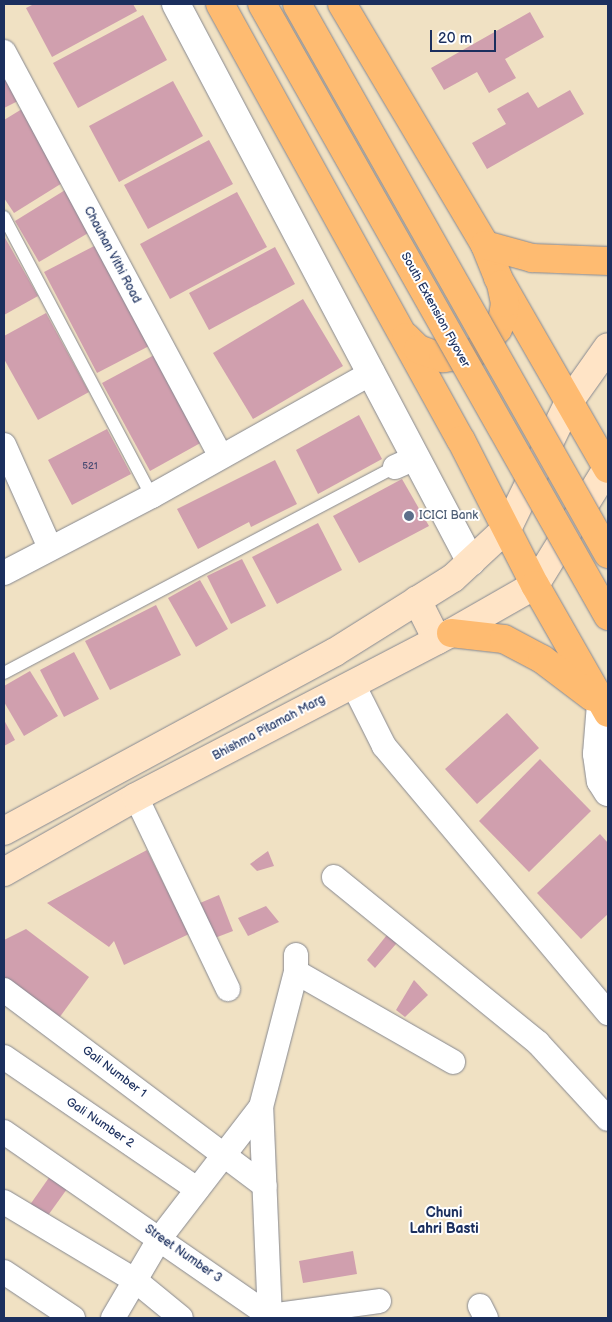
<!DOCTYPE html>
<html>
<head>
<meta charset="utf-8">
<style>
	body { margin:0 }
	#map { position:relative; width:612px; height:1322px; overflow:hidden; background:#f0e1c3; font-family:"Balsamiq Sans",sans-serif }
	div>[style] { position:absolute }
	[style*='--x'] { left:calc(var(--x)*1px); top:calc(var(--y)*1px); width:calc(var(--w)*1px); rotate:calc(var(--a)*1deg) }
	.building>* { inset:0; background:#d09fae }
	.roads { filter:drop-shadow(0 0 1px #868890) drop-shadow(0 0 1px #868890) }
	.service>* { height:12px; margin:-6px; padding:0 6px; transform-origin:6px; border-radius:6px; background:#fff }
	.minor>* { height:24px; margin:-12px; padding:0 12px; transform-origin:12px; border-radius:12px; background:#fff }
	.tertiary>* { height:28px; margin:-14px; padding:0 14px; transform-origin:14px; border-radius:14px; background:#fff }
	.secondary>* { height:28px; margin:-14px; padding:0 14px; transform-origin:14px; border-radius:14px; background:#ffe4c6 }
	.primary>* { height:28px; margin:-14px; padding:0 14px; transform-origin:14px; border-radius:14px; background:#febb71 }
	.bridges { filter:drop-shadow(0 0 1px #868890) drop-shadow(0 0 1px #868890) }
	.primary-bridge>* { height:28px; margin:-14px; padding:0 14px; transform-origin:14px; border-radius:14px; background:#febb71 }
	.dots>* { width:14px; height:14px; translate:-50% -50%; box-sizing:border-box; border:2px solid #fff; border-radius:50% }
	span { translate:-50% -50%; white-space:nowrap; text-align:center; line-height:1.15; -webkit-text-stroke:4px #fff; paint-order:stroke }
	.number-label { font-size:10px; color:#484b72 }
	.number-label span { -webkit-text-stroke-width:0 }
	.street-label { font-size:12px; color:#1b2f5e }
	.service-label { font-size:12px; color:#4e5e75 }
	.left { translate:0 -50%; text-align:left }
	.neighbourhood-label { font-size:14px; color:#1b2f5e; font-weight:700 }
	.frame { position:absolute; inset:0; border:5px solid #1b2f5e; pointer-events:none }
	.scale { position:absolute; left:430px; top:30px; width:66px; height:22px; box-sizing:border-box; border:2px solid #1b2f5e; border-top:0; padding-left:6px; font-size:15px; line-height:18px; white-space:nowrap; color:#1b2f5e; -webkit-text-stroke:4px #fff; paint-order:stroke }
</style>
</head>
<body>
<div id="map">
	<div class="building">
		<div style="clip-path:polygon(34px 4px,133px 4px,137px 11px,52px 57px,26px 8px)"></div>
		<div style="clip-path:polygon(530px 12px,544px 37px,505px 59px,516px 78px,489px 93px,477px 72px,444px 90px,431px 68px)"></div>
		<div style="clip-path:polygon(143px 15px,167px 60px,78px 108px,53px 63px)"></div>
		<div style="clip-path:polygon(4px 69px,20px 100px,4px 108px)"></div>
		<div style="clip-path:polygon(173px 81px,203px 136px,119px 182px,89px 126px)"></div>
		<div style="clip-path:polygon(570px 90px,584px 114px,487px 169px,472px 143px,506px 124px,497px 109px,528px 92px,538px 108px)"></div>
		<div style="clip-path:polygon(22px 109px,67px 180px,14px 213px,4px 198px,4px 120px)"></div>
		<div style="clip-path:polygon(209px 140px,233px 184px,148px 229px,124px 185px)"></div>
		<div style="clip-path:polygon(70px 187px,95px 229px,39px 262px,15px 221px)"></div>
		<div style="clip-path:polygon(237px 192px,267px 247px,170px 299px,140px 244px)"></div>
		<div style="clip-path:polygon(4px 236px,38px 296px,4px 315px)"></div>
		<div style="clip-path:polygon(98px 244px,151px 345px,97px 373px,44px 272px)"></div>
		<div style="clip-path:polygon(275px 247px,295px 284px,209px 330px,189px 293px)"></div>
		<div style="clip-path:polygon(303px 299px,343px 366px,253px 419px,213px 353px)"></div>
		<div style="clip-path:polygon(46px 313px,89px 392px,38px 420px,4px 359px,4px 336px)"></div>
		<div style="clip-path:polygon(156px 354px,204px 441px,150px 471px,102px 383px)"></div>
		<div style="clip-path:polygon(359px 415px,382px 459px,318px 494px,296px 450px)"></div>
		<div style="clip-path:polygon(107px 429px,131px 474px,72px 505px,48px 460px)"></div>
		<div style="clip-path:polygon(275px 460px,297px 504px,251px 527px,249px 522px,198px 549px,177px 509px)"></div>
		<div style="clip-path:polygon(402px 479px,429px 526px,359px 563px,333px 516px)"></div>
		<div style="clip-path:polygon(318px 523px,342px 570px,277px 604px,252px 557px)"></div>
		<div style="clip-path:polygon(242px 559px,266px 606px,231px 624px,207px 576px)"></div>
		<div style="clip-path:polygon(200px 580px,228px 629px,196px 647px,168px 598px)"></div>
		<div style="clip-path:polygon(156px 605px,181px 655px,110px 690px,85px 641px)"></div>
		<div style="clip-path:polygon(74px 652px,99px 699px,64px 717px,40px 670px)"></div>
		<div style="clip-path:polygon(30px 671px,58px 716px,24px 736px,4px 702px,4px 686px)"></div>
		<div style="clip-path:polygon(507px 713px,539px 748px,477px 804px,445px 769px)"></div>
		<div style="clip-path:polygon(4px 720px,15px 740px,4px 746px)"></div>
		<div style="clip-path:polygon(540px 759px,591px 811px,529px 872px,479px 821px)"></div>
		<div style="clip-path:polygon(600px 834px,608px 843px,608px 914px,581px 939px,537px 893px)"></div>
		<div style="clip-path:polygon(147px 850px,189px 934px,124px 965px,114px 941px,109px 947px,47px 903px)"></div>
		<div style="clip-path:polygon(268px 851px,274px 866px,257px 871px,250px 864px)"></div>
		<div style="clip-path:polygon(219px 895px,233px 931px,207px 941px,193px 906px)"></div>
		<div style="clip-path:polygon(266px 906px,279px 922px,248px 936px,238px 918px)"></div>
		<div style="clip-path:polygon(394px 926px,403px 936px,375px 968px,367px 960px)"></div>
		<div style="clip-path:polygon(26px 929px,89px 977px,59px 1018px,4px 977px,4px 940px)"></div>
		<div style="clip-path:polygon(414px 980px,428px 995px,405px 1017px,396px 1010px)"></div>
		<div style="clip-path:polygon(55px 1169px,72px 1182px,44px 1221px,27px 1209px)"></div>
		<div style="clip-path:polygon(353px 1251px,357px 1274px,303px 1283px,299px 1261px)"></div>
	</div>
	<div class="roads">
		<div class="service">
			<div style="--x:4;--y:217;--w:316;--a:62.1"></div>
			<div style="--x:4;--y:673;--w:442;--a:-27.8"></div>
		</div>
		<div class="minor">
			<div style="--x:4;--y:52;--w:459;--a:61.8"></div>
			<div style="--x:4;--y:445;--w:113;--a:65.9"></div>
			<div style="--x:395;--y:467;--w:24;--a:-24"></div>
			<div style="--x:4;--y:573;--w:167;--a:-27.5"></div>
			<div style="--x:152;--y:496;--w:253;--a:-29.3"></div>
			<div style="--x:353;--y:684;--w:69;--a:63.4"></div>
			<div style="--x:384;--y:746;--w:349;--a:50"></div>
			<div style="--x:136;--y:797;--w:213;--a:64.4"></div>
			<div style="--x:334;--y:877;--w:263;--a:39.1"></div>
			<div style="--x:538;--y:1043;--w:103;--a:47.4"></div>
			<div style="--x:296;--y:972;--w:181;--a:29.8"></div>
			<div style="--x:4;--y:990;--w:326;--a:36.9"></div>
			<div style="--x:4;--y:1057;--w:234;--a:34.4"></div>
			<div style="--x:4;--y:1132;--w:323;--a:34.7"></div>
			<div style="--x:270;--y:1316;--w:110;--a:-7.8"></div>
			<div style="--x:4;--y:1202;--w:154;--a:30.9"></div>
			<div style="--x:136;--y:1281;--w:58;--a:39.4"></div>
			<div style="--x:4;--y:1272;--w:83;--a:33.7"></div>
			<div style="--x:480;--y:1306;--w:13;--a:63"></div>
			<div style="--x:113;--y:1318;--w:93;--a:-59.6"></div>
			<div style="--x:160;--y:1238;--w:165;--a:-52.4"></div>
			<div style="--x:270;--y:1318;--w:211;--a:-92.4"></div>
			<div style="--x:261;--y:1107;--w:139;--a:-75.5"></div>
			<div style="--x:296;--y:972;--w:17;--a:-90"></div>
		</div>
		<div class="tertiary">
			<div style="--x:176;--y:4;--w:631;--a:62.14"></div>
			<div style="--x:601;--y:704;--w:50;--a:94.6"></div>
			<div style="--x:597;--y:754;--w:27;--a:82"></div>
			<div style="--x:601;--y:781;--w:13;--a:58"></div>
		</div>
		<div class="secondary">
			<div style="--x:417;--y:600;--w:45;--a:63.4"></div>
			<div style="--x:4;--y:831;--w:376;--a:-28.4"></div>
			<div style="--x:335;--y:652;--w:139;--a:-32.1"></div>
			<div style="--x:453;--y:578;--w:75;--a:-42.8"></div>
			<div style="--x:508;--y:527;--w:139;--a:-64"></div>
			<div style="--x:569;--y:402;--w:67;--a:-54.7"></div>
			<div style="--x:4;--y:872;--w:152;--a:-29.6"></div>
			<div style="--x:136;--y:797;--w:355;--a:-27.5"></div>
			<div style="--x:451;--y:633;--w:97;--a:-29.7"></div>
			<div style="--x:535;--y:585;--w:139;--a:-58.3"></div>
		</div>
		<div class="primary">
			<div style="--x:220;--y:4;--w:498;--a:61.1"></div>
			<div style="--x:461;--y:440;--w:163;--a:63"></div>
			<div style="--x:535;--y:585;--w:147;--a:60.3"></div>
			<div style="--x:342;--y:4;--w:280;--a:59.3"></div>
			<div style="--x:485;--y:245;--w:35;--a:68"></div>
			<div style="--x:498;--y:278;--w:220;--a:60.1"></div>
			<div style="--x:485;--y:245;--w:49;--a:15.5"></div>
			<div style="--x:532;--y:258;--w:76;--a:2.3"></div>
			<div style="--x:406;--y:337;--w:17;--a:45"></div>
			<div style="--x:418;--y:349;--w:27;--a:20"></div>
			<div style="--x:443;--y:358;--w:26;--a:-7"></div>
			<div style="--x:469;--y:355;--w:13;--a:-27"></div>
			<div style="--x:481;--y:349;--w:26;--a:-50"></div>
			<div style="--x:498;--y:329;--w:14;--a:-69"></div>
			<div style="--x:503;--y:316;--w:13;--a:-81"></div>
			<div style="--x:505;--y:303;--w:19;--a:-102"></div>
			<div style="--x:451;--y:633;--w:53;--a:6.5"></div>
			<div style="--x:504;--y:639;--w:43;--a:27.8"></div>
			<div style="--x:542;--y:659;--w:63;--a:37.2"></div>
		</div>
	</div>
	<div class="bridges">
		<div class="primary-bridge">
			<div style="--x:262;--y:4;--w:703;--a:60.52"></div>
			<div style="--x:297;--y:4;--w:632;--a:60.51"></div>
		</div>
	</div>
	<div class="dots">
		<div style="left:409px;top:516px;background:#5c6f8a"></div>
	</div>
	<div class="number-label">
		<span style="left:90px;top:467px">521</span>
	</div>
	<div class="street-label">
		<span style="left:112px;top:255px;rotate:62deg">Chauhan Vithi Road</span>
		<span style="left:435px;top:310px;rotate:61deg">South Extension Flyover</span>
		<span style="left:269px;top:728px;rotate:-28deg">Bhishma Pitamah Marg</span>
		<span style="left:114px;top:1072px;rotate:37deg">Gali Number 1</span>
		<span style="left:100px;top:1123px;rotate:34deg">Gali Number 2</span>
		<span style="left:183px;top:1254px;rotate:35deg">Street Number 3</span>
	</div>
	<div class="service-label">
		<span class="left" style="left:419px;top:516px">ICICI Bank</span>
	</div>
	<div class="neighbourhood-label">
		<span style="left:444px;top:1221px">Chuni<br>Lahri Basti</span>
	</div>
	<div class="frame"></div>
	<div class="scale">20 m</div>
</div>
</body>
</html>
